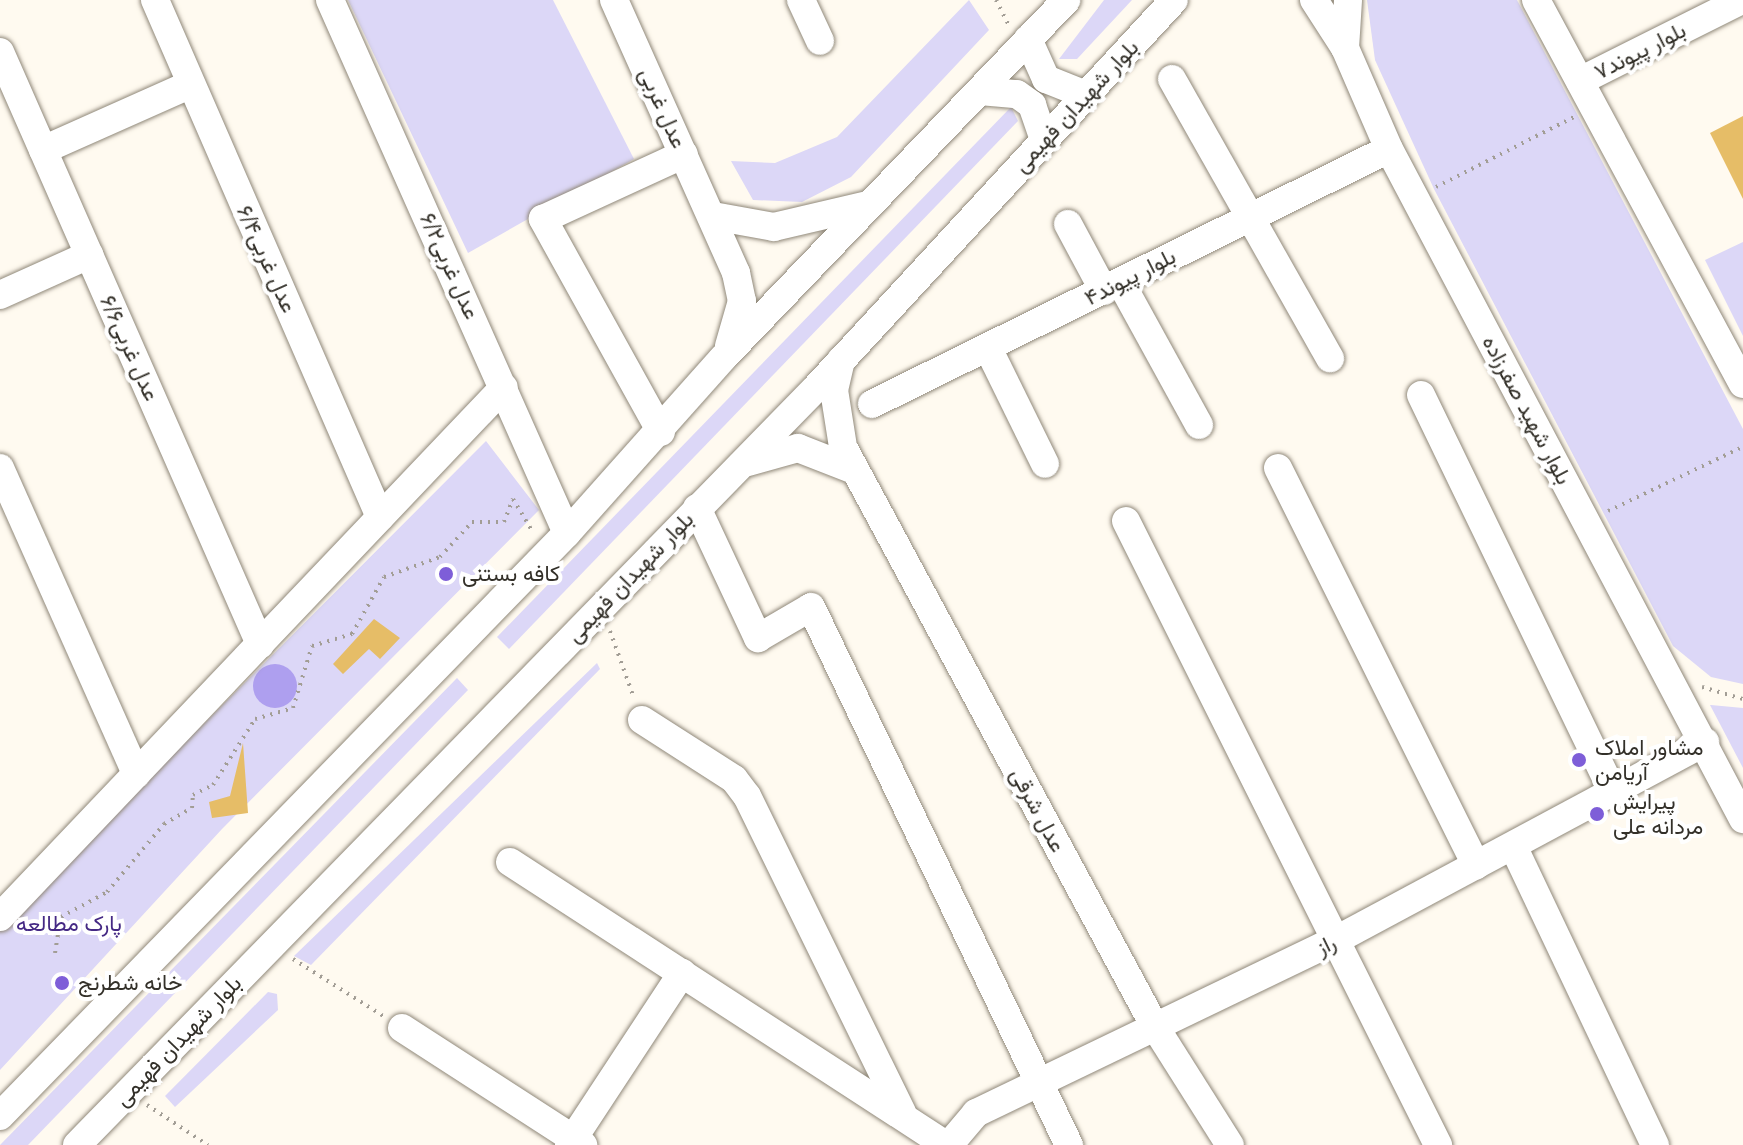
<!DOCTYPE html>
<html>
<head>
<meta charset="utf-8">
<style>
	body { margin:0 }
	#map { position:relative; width:1743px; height:1145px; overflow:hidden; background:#fffaf0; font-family:Mulish,Vazirmatn,sans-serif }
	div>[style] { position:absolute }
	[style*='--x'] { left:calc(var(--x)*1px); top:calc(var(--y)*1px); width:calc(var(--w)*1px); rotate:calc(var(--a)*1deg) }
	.green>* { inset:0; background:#dcd7f7 }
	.water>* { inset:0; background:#ae9fef }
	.round { border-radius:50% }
	.building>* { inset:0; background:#e6bd67 }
	.path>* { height:4px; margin-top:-2px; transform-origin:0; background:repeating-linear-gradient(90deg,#a29d95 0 2px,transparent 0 8px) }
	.roads { filter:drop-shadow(0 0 2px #908879) drop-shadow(0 0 2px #908879) }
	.minor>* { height:28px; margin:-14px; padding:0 14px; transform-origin:14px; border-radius:14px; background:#fff }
	.dots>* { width:22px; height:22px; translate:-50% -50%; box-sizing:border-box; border:4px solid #fff; border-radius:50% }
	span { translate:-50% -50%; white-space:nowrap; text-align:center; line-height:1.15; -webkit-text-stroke:8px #fff; paint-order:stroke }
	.street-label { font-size:22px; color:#333029 }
	.poi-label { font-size:22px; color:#333029 }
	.left { translate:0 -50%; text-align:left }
	.park-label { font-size:22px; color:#452984 }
</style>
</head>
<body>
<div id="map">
	<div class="green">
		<div style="clip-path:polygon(348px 0,553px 0,634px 159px,468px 253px)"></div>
		<div style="clip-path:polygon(969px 0,989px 30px,851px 177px,802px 202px,753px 200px,731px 161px,775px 163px,837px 137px)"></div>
		<div style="clip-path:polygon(1104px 0,1132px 0,1077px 59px,1059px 59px)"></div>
		<div style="clip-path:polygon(1367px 0,1517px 0,1743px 429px,1743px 684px,1711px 677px,1673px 646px,1434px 189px,1375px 60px)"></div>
		<div style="clip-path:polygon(1011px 107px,1018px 121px,509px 649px,497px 637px)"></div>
		<div style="clip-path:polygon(1743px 242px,1743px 336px,1705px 260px)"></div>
		<div style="clip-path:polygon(486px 441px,539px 510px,222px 829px,0 1070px,0 928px)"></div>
		<div style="clip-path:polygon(597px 663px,600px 669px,311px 965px,294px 956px)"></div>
		<div style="clip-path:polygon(457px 678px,468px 690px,28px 1145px,0 1145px)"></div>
		<div style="clip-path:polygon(1711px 705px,1743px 708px,1743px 768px,1710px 705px)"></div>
		<div style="clip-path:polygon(268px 992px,277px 994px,278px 1010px,175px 1107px,165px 1096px)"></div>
	</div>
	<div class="water">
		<div class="round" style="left:253px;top:664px;width:44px;height:44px"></div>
	</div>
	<div class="building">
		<div style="clip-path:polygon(1743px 116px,1743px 199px,1710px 133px)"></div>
		<div style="clip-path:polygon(374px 619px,400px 638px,380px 659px,369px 649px,343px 674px,333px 664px)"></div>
		<div style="clip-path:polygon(243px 743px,248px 813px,212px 818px,209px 802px,230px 796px)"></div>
	</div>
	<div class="path">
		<div style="--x:996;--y:0;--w:27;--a:63"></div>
		<div style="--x:1436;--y:187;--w:155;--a:-26.9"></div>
		<div style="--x:1608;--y:511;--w:149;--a:-25.4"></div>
		<div style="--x:610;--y:631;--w:71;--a:70.3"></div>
		<div style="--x:1702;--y:687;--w:43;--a:16.3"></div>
		<div style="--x:55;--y:953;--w:36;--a:-81"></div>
		<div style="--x:61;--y:917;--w:52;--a:-28.5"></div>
		<div style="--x:107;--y:892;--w:89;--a:-50"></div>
		<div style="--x:164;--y:824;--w:32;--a:-30"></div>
		<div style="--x:192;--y:808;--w:13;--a:-86"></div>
		<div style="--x:193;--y:795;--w:22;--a:-27"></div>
		<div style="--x:213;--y:785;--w:78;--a:-57.5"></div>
		<div style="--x:255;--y:719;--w:40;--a:-16"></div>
		<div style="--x:293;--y:708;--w:65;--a:-73"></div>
		<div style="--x:312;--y:646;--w:42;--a:-16.7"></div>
		<div style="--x:352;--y:634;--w:65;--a:-60.7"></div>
		<div style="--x:384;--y:577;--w:59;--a:-19.7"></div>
		<div style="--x:440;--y:557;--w:47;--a:-47.6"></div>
		<div style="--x:472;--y:522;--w:32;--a:0"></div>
		<div style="--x:504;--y:522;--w:25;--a:-69"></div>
		<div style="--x:513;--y:499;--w:39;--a:59"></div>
		<div style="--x:293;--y:959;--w:107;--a:32.3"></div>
		<div style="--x:147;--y:1105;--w:73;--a:33.3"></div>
	</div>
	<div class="roads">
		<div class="minor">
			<div style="--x:155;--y:0;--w:564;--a:66.48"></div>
			<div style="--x:330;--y:0;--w:583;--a:66.03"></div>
			<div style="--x:614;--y:0;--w:299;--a:65.9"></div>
			<div style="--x:736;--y:273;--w:29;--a:78"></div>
			<div style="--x:742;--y:301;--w:47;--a:106.1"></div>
			<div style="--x:801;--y:0;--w:45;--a:65.1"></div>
			<div style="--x:1314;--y:0;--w:57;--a:57.1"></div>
			<div style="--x:1345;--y:48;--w:110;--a:66.5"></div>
			<div style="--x:1389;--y:149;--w:758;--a:62.15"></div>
			<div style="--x:1536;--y:0;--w:436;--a:61.7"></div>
			<div style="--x:1028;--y:39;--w:44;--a:65.8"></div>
			<div style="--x:1046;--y:79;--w:43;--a:21.8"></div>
			<div style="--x:1345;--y:48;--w:48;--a:-86.4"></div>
			<div style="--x:0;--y:52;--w:647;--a:66.29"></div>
			<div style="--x:1172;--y:79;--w:321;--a:60.5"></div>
			<div style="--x:1580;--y:81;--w:181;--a:-26.6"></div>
			<div style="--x:980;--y:91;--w:37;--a:5"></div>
			<div style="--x:1017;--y:94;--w:19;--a:36"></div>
			<div style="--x:1032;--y:105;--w:37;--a:71"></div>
			<div style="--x:43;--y:150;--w:162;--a:-24"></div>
			<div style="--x:713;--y:216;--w:62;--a:10.2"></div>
			<div style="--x:774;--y:227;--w:97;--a:-13.2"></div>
			<div style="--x:1068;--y:224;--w:76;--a:61.8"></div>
			<div style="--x:1121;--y:283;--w:162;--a:61.2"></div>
			<div style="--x:0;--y:295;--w:98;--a:-24.2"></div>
			<div style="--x:988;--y:348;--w:129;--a:63.8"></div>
			<div style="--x:841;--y:360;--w:31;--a:103"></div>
			<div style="--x:834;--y:390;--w:58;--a:81"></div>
			<div style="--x:843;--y:447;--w:656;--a:61.72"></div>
			<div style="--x:1154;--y:1025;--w:142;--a:57.7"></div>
			<div style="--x:1421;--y:395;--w:441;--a:64.2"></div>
			<div style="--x:872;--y:404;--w:576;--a:-26.25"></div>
			<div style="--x:661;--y:432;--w:244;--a:-119"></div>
			<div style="--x:543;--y:219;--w:155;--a:-24.7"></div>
			<div style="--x:748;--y:462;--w:52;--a:-15.6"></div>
			<div style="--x:798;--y:448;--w:60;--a:21.4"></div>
			<div style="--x:0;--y:468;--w:335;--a:66"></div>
			<div style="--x:1278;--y:468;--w:444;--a:63.5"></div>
			<div style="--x:697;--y:508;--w:144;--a:64.9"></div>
			<div style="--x:758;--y:638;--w:61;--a:-30.3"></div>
			<div style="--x:811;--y:607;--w:597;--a:64.38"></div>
			<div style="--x:1126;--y:521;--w:698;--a:63.43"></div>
			<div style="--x:642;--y:720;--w:109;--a:32.7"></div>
			<div style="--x:734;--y:779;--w:21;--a:53"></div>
			<div style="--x:747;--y:796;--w:353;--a:63.9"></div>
			<div style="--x:1513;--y:846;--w:331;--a:64.6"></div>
			<div style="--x:510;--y:862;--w:520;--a:32.99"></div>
			<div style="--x:0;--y:917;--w:731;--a:-46.44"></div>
			<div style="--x:402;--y:1028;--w:216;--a:32.9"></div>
			<div style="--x:0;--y:1116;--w:813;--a:-45.8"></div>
			<div style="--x:567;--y:533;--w:234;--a:-48.3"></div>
			<div style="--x:723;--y:358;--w:496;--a:-46.2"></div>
			<div style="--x:77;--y:1145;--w:1056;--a:-45.69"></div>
			<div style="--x:815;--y:389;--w:529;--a:-47.3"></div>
			<div style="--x:569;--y:1145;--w:206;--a:-56.7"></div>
			<div style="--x:949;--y:1145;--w:42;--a:-49.8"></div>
			<div style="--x:976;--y:1113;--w:399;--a:-25.7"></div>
			<div style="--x:1336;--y:940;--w:419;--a:-28.2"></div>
		</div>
	</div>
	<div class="dots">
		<div style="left:446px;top:574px;background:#7e5ed8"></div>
		<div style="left:1579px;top:760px;background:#7e5ed8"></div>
		<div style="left:1597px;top:814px;background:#7e5ed8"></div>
		<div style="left:62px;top:983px;background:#7e5ed8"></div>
	</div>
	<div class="street-label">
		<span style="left:1640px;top:51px;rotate:-27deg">بلوار پیوند۷</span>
		<span style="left:1076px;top:106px;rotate:-47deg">بلوار شهیدان فهیمی</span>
		<span style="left:663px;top:108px;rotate:66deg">عدل غربی</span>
		<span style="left:267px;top:259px;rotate:66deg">۶/۴عدل غربی</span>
		<span style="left:450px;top:266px;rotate:66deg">۶/۲عدل غربی</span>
		<span style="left:1130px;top:277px;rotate:-27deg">بلوار پیوند۴</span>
		<span style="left:130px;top:348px;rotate:66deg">۶/۶عدل غربی</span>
		<span style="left:1527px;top:410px;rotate:62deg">بلوار شهید صفرزاده</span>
		<span style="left:630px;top:577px;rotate:-46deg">بلوار شهیدان فهیمی</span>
		<span style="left:1038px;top:810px;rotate:62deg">عدل شرقی</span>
		<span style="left:1326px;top:945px;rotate:-26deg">راز</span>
		<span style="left:178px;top:1041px;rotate:-46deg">بلوار شهیدان فهیمی</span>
	</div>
	<div class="poi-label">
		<span class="left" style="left:462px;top:574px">کافه بستنی</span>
		<span class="left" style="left:1595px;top:760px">مشاور املاک<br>آریامن</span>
		<span class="left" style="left:1613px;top:814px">پیرایش<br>مردانه علی</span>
		<span class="left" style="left:78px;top:983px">خانه شطرنج</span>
	</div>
	<div class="park-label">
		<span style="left:69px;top:924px">پارک مطالعه</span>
	</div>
</div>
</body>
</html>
